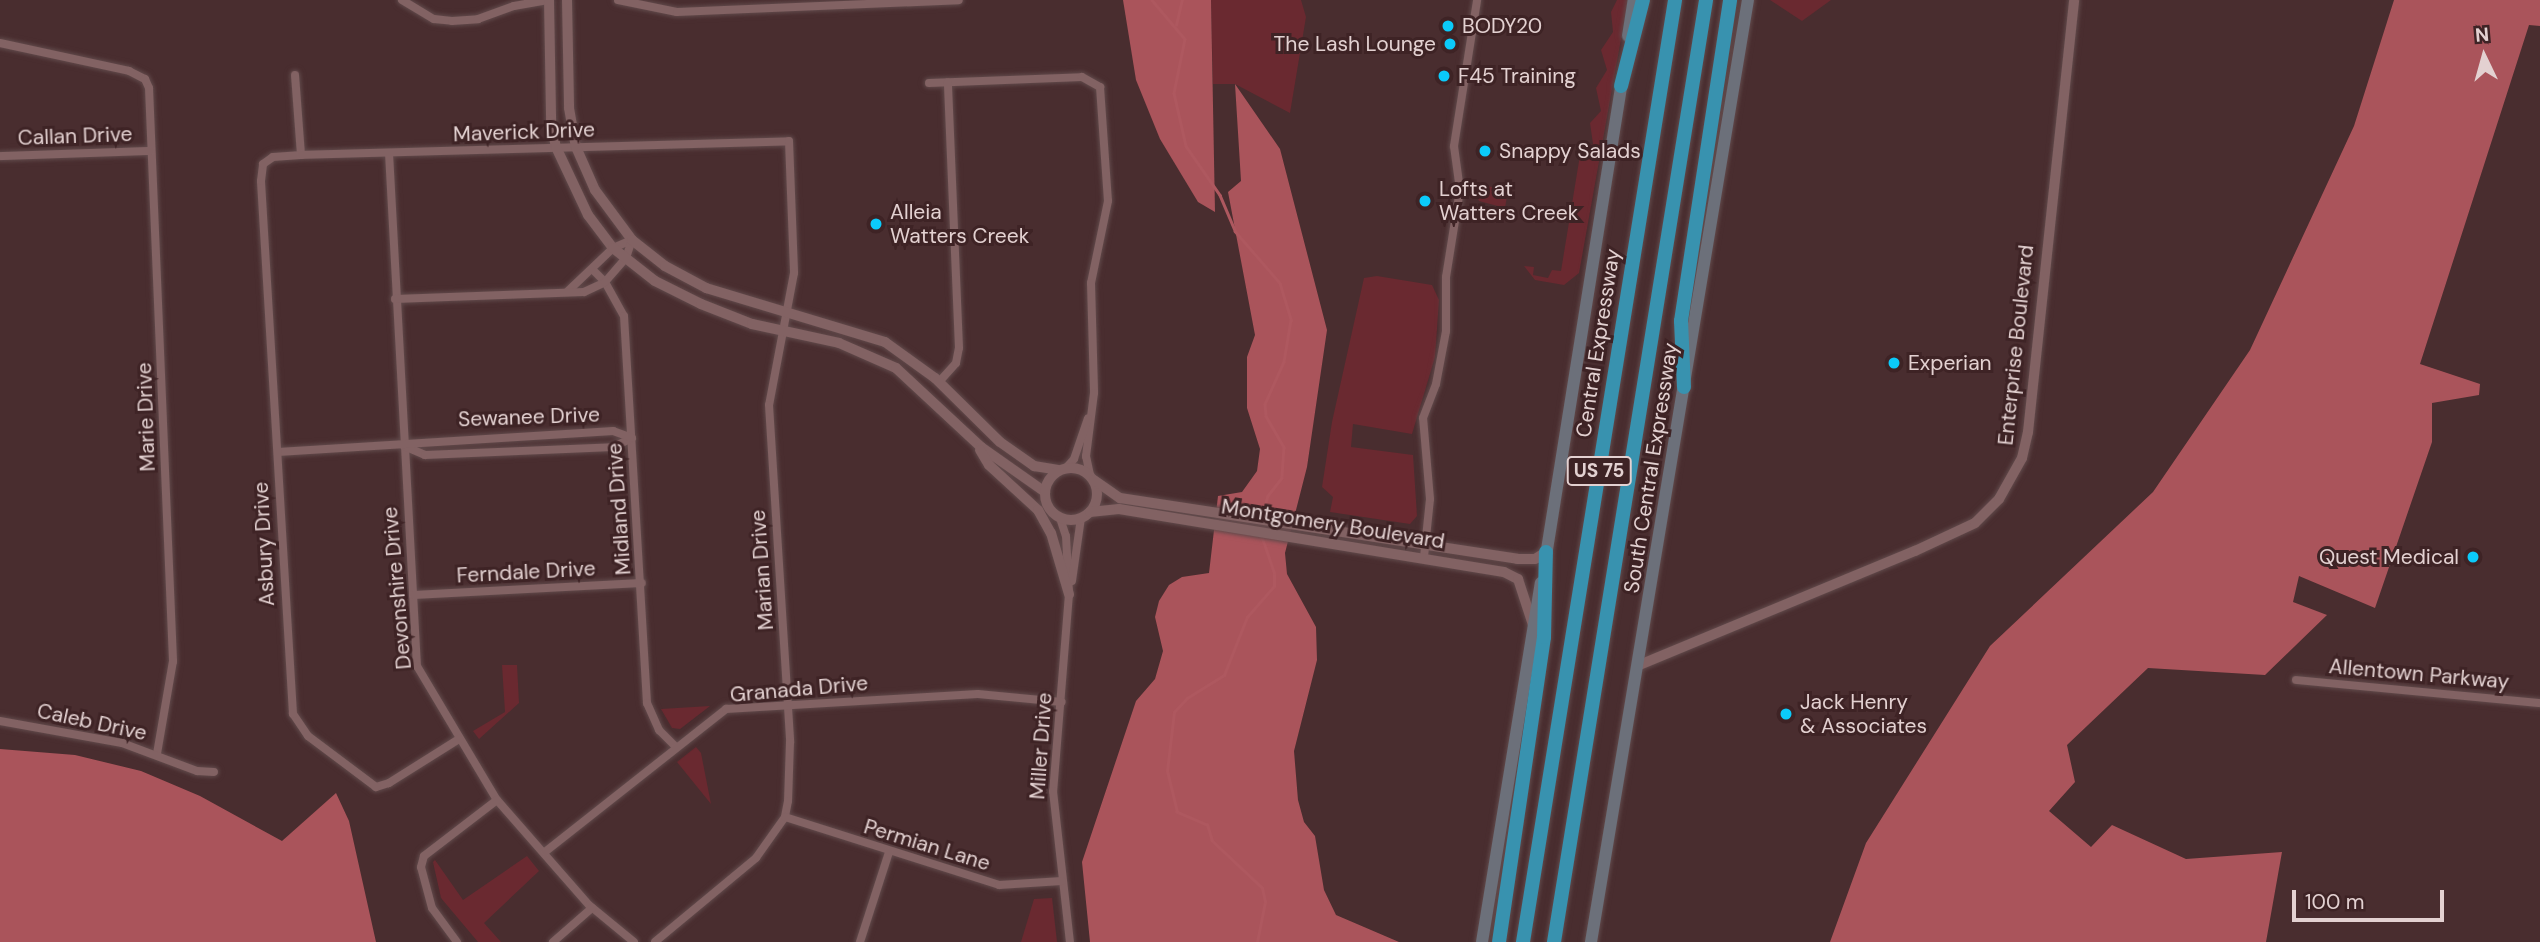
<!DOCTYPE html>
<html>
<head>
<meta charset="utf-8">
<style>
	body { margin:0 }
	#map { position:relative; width:2540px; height:942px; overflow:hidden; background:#492d2f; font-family:"DM Sans",sans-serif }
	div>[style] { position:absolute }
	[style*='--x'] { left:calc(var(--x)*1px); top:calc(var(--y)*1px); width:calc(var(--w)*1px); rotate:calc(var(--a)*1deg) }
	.green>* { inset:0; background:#6a2930 }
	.forest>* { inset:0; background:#aa545b }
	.stream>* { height:2.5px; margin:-1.25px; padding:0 1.25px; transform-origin:1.25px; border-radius:1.25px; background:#ae585f }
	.roads { filter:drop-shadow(0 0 2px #614a4b) drop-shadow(0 0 2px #614a4b) }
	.minor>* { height:8px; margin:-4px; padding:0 4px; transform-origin:4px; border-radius:4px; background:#826263 }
	.tertiary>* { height:10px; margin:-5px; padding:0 5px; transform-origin:5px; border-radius:5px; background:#826263 }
	.tertiary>.ring { margin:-5px; padding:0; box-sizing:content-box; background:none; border:10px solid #826263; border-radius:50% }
	.secondary>* { height:12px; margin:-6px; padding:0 6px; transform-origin:6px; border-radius:6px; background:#6c707a }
	.motorway>* { height:14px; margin:-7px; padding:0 7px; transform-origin:7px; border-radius:7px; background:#3892af }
	.dots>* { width:19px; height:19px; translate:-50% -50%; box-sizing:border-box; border:4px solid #3e2325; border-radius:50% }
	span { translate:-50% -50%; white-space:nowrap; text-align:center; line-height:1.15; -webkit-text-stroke:6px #3e2325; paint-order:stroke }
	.shield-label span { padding:2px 5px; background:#3e2325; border:2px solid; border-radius:5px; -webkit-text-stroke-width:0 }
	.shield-label { font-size:19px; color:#e3d1d1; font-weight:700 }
	.poi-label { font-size:21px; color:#e3d1d1 }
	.left { translate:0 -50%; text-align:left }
	.right { translate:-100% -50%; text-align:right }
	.street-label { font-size:21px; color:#e3d1d1 }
	.north { position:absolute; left:2449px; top:21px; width:70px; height:70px; -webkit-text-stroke:5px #3e2325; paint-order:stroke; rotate:355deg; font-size:19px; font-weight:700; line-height:28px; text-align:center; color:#e3d1d1 }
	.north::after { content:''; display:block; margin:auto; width:24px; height:32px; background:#e3d1d1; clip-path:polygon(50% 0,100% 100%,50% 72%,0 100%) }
	.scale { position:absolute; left:2292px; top:890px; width:152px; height:32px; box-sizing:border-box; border:4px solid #e3d1d1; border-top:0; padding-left:9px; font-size:21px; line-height:24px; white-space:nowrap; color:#e3d1d1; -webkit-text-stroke:5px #3e2325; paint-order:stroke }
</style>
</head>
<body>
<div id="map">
	<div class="green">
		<div style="clip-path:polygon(1211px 0,1301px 0,1306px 17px,1290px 113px,1235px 84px,1213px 84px)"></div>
		<div style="clip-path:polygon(1617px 0,1628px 0,1579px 273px,1564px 285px,1535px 280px,1524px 266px,1534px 267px,1533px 275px,1548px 278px,1552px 270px,1561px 271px,1581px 149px,1593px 144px,1590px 123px,1601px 111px,1596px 88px,1607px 70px,1601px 50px,1613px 32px,1611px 12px)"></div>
		<div style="clip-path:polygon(1770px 0,1831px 0,1802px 21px)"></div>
		<div style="clip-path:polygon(1481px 185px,1508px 190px,1505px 208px,1479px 201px,1475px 191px)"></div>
		<div style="clip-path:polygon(1377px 276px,1432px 285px,1439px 300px,1435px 357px,1412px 434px,1353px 424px,1351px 447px,1413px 455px,1417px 516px,1410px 524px,1330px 512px,1333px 497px,1322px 487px,1332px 422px,1364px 278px)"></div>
		<div style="clip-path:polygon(502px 665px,517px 665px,519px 703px,479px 739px,473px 731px,505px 712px)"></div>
		<div style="clip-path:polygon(710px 706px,680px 729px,672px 728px,661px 709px)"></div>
		<div style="clip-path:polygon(696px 747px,701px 753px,711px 804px,677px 762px)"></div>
		<div style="clip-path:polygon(527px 856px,539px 871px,484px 923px,501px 942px,478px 942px,441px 898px,433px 862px,435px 860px,463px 900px)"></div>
		<div style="clip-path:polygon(1052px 898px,1057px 942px,1021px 942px,1034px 899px)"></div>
	</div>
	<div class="forest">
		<div style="clip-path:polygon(1123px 0,1211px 0,1215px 212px,1198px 202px,1160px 139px,1136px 80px)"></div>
		<div style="clip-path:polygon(2394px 0,2540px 0,2540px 26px,2529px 25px,2420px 364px,2480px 384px,2479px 395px,2432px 403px,2432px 442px,2375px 608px,2299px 576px,2293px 602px,2327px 615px,2265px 675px,2148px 668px,2067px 745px,2075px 782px,2049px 811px,2091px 847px,2112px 825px,2186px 859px,2282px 852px,2266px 942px,1830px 942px,1866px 843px,1990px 646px,2153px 492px,2250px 350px,2354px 126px)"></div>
		<div style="clip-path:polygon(1235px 84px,1280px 149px,1327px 330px,1307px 467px,1285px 553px,1287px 574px,1316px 627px,1317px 660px,1294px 751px,1298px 800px,1304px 822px,1315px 836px,1324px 890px,1336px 915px,1399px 942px,1090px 942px,1082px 862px,1136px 701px,1155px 679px,1163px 651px,1155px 617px,1159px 601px,1169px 585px,1182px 577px,1209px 573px,1218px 496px,1242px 492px,1257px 471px,1260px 449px,1247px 408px,1247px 357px,1255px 335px,1228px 192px,1241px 181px)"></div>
		<div style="clip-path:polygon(0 749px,75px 755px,141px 771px,200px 796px,282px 841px,336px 793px,349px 821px,376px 942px,0 942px)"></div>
	</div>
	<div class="stream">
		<div style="--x:1152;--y:0;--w:51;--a:49.8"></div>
		<div style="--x:1185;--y:39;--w:55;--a:101.5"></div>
		<div style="--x:1174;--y:93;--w:54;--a:77.2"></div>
		<div style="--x:1186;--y:146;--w:60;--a:55.2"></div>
		<div style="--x:1220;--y:195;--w:39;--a:67"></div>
		<div style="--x:1235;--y:231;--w:69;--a:49.1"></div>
		<div style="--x:1280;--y:283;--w:39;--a:73"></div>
		<div style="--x:1291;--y:320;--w:43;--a:99.5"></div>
		<div style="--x:1284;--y:362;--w:46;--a:114.3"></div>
		<div style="--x:1265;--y:404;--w:12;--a:85"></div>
		<div style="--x:1266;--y:416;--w:36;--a:60"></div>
		<div style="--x:1284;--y:447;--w:31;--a:94"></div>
		<div style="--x:1282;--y:478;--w:23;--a:128"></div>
		<div style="--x:1268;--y:496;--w:21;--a:107"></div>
		<div style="--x:1176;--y:25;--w:26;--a:-77"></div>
		<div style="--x:1257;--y:942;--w:41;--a:-78.7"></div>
		<div style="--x:1265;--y:902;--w:14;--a:-102"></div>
		<div style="--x:1262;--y:888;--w:69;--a:-136.8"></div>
		<div style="--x:1212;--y:841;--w:17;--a:-107"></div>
		<div style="--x:1207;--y:825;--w:33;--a:-157"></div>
		<div style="--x:1177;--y:812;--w:42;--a:-103.7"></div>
		<div style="--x:1167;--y:771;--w:59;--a:-83.2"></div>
		<div style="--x:1174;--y:712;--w:19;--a:-47"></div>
		<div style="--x:1187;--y:698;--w:44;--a:-31.9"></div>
		<div style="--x:1224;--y:675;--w:62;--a:-68.4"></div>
		<div style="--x:1247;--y:617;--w:41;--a:-48.9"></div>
		<div style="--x:1274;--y:586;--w:13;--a:-90"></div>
		<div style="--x:1274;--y:573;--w:39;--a:-109"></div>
	</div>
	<div class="roads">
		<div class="minor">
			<div style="--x:402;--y:0;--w:37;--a:31"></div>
			<div style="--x:434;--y:19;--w:18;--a:6"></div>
			<div style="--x:452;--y:21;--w:26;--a:-4"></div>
			<div style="--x:478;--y:19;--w:38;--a:-20"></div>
			<div style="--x:514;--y:6;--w:36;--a:-10"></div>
			<div style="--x:618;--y:0;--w:60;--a:11.5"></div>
			<div style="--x:677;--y:12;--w:282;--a:-2.4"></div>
			<div style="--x:0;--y:43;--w:132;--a:12.2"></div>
			<div style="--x:129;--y:71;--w:18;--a:27"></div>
			<div style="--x:145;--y:79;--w:10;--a:66"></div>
			<div style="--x:149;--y:88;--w:574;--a:87.6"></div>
			<div style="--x:173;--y:661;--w:94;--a:99.8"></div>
			<div style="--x:295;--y:75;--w:80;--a:85.7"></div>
			<div style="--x:929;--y:83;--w:153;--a:-2.2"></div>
			<div style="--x:1082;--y:77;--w:21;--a:29"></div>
			<div style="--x:1100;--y:87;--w:114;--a:86"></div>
			<div style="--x:1108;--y:201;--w:84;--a:101.7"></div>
			<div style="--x:1091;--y:283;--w:110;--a:88.4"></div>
			<div style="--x:1094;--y:393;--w:64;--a:97.2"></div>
			<div style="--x:1086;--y:456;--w:19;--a:78"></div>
			<div style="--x:389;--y:153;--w:514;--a:86.88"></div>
			<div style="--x:417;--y:666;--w:156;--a:59.2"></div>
			<div style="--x:497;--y:800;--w:140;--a:48.8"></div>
			<div style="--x:589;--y:905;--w:58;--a:39.4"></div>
			<div style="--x:0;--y:156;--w:151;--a:-1.9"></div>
			<div style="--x:593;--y:270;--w:17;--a:45"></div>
			<div style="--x:605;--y:282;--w:39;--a:61"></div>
			<div style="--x:624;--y:316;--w:388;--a:86.6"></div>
			<div style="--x:647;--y:703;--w:30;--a:66"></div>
			<div style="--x:659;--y:730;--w:23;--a:45"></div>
			<div style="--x:567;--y:292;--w:64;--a:-43.7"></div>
			<div style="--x:613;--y:248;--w:21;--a:-23"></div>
			<div style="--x:395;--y:299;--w:189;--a:-2.1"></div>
			<div style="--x:584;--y:292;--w:23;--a:-25"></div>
			<div style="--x:605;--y:282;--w:32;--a:-49"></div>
			<div style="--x:626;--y:258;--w:19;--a:-72"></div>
			<div style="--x:939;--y:382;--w:25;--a:-48"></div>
			<div style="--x:956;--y:363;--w:15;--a:-79"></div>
			<div style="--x:959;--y:348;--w:266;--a:-92.4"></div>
			<div style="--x:404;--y:446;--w:23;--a:23"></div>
			<div style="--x:425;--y:455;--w:188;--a:-2.4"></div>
			<div style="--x:613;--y:447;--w:21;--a:-25"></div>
			<div style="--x:278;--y:452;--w:336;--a:-3.6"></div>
			<div style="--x:613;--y:431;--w:20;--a:20"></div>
			<div style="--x:1066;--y:468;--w:12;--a:-48"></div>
			<div style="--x:1074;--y:459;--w:43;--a:-71.1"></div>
			<div style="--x:1060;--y:518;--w:19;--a:72"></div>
			<div style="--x:1066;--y:536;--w:58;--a:87"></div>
			<div style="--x:1069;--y:594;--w:198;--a:94.6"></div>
			<div style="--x:1053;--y:791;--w:152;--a:83.6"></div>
			<div style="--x:1424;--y:557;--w:58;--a:-84.1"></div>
			<div style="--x:1430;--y:499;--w:81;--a:-94.9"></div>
			<div style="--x:1423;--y:418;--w:36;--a:-69"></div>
			<div style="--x:1436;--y:384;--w:54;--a:-79.3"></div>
			<div style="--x:1446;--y:331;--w:54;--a:-90"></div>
			<div style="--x:1446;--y:277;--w:88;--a:-80.9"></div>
			<div style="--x:1460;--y:190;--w:44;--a:-97.8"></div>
			<div style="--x:1454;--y:146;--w:148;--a:-81"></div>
			<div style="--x:1072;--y:581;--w:64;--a:-81.9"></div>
			<div style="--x:413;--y:595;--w:229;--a:-3"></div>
			<div style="--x:2296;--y:680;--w:245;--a:5.4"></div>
			<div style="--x:0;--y:721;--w:124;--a:10.2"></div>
			<div style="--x:122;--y:743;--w:80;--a:20.5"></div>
			<div style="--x:197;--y:771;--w:17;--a:3"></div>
			<div style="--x:459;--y:739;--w:83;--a:147.8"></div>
			<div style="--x:389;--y:783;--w:14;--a:163"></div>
			<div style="--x:376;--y:787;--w:85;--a:-143.1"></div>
			<div style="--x:308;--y:736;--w:27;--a:-124"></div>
			<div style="--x:293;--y:714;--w:534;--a:-93.44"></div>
			<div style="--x:261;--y:181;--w:17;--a:-83"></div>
			<div style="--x:263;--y:164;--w:12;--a:-35"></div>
			<div style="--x:273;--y:157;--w:28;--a:-4"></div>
			<div style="--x:301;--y:155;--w:488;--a:-1.6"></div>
			<div style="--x:789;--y:141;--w:132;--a:87.8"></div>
			<div style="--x:794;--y:273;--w:134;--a:100.7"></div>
			<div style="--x:769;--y:405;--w:338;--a:86.4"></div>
			<div style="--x:790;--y:742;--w:59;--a:91.9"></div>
			<div style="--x:788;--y:801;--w:16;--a:101"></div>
			<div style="--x:785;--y:817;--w:50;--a:125.3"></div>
			<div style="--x:756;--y:858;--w:131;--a:140.3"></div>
			<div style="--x:785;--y:817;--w:225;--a:17.6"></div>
			<div style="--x:999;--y:885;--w:63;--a:-3.6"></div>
			<div style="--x:545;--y:852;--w:231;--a:-38.3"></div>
			<div style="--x:726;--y:709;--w:252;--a:-3.4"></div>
			<div style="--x:978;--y:694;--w:84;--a:5.4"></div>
			<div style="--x:457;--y:942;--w:42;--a:-126.3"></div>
			<div style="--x:432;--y:908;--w:42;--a:-105"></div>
			<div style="--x:421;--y:867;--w:11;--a:-75"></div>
			<div style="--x:424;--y:856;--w:92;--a:-37.5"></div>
			<div style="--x:553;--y:942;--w:52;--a:-41.1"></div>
			<div style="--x:860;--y:942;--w:95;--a:-72.1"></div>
		</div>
		<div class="tertiary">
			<div style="--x:549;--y:0;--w:120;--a:89"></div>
			<div style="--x:551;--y:120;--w:27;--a:80"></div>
			<div style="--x:556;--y:147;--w:75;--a:64.8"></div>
			<div style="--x:588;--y:215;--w:41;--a:52.9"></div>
			<div style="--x:613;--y:248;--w:53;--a:38.2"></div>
			<div style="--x:655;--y:281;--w:51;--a:26.6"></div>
			<div style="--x:701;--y:304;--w:55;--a:21.4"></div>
			<div style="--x:752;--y:324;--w:89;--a:12.3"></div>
			<div style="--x:839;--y:343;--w:62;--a:23.7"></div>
			<div style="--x:896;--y:368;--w:116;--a:42.9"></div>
			<div style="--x:981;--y:447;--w:78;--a:35.1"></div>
			<div style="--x:567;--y:0;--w:108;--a:88.9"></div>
			<div style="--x:569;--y:108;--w:40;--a:80"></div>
			<div style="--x:576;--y:147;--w:47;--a:66.2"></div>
			<div style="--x:595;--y:190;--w:62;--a:53.5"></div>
			<div style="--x:632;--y:240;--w:42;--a:38.2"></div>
			<div style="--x:665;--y:266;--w:47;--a:28.2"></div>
			<div style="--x:706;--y:288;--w:187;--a:16.8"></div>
			<div style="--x:885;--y:342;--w:62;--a:35.8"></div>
			<div style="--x:935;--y:378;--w:91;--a:44.6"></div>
			<div style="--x:1000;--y:442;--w:42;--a:35.2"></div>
			<div style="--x:1034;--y:466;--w:26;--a:9"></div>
			<div style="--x:980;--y:450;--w:17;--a:59"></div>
			<div style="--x:989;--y:465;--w:67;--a:42.6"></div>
			<div style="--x:1038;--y:510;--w:26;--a:61"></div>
			<div style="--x:1051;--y:533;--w:64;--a:73.6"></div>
			<div class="ring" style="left:1045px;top:468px;width:42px;height:42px"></div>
			<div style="--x:1094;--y:480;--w:32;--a:35"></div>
			<div style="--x:1120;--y:498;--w:402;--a:8.7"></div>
			<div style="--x:1517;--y:559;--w:18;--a:0"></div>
			<div style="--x:1535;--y:559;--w:13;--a:-32"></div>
			<div style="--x:1090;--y:512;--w:29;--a:-6"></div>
			<div style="--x:1119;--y:509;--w:390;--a:9.3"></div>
			<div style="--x:1504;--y:572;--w:16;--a:27"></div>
			<div style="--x:1518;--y:579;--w:48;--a:71.9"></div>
			<div style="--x:1637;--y:666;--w:301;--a:-22.5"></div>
			<div style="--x:1915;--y:551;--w:66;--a:-25"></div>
			<div style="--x:1975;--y:523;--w:34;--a:-45"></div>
			<div style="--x:1999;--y:499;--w:47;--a:-60.7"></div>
			<div style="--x:2022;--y:458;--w:27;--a:-77"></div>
			<div style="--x:2028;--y:432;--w:434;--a:-83.9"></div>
		</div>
		<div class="secondary">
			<div style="--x:1628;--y:36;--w:36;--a:-81"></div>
			<div style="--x:1545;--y:562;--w:489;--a:-80.9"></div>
			<div style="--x:1482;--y:942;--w:364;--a:-80.7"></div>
			<div style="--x:1591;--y:942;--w:955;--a:-80.54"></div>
		</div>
		<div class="motorway">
			<div style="--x:1621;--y:86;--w:89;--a:-75.7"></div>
			<div style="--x:1684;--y:387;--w:66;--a:-92.6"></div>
			<div style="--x:1681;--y:321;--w:325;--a:-81.3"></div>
			<div style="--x:1499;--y:942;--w:308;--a:-81.6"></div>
			<div style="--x:1544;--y:637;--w:85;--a:-88.7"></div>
			<div style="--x:1523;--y:942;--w:954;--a:-80.83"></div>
			<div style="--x:1554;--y:942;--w:954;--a:-80.83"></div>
		</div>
	</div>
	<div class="dots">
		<div style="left:1448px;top:26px;background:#0bcafa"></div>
		<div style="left:1450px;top:44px;background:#0bcafa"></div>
		<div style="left:1444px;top:76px;background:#0bcafa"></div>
		<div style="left:1485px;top:151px;background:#0bcafa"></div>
		<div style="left:1425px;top:201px;background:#0bcafa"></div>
		<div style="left:876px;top:224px;background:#0bcafa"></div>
		<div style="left:1894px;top:363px;background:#0bcafa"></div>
		<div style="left:2473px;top:557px;background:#0bcafa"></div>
		<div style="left:1786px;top:714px;background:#0bcafa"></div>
	</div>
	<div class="shield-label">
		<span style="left:1599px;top:471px">US 75</span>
	</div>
	<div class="poi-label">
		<span class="left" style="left:1462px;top:26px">BODY20</span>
		<span class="right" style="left:1436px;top:44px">The Lash Lounge</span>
		<span class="left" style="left:1458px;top:76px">F45 Training</span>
		<span class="left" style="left:1499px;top:151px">Snappy Salads</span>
		<span class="left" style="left:1439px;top:201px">Lofts at<br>Watters Creek</span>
		<span class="left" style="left:890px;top:224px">Alleia<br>Watters Creek</span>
		<span class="left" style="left:1908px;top:363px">Experian</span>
		<span class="right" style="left:2459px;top:557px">Quest Medical</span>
		<span class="left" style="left:1800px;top:714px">Jack Henry<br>&amp; Associates</span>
	</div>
	<div class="street-label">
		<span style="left:524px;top:132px;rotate:-2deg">Maverick Drive</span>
		<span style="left:75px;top:136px;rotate:-2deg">Callan Drive</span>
		<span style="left:1598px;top:343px;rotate:-81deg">Central Expressway</span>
		<span style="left:2016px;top:345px;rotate:-84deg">Enterprise Boulevard</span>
		<span style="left:146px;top:417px;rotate:-92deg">Marie Drive</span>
		<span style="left:529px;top:417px;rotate:-2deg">Sewanee Drive</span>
		<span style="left:1651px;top:468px;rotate:-81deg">South Central Expressway</span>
		<span style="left:619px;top:509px;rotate:-94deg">Midland Drive</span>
		<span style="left:1333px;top:524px;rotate:9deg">Montgomery Boulevard</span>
		<span style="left:264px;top:544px;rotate:-93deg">Asbury Drive</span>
		<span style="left:762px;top:570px;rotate:-94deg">Marian Drive</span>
		<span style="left:526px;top:572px;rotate:-3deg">Ferndale Drive</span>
		<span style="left:397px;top:588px;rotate:-95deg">Devonshire Drive</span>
		<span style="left:2419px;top:674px;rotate:5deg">Allentown Parkway</span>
		<span style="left:799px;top:689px;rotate:-5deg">Granada Drive</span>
		<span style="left:92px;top:722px;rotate:12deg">Caleb Drive</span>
		<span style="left:1041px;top:746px;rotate:-86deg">Miller Drive</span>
		<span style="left:927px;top:845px;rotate:17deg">Permian Lane</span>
	</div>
	<div class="north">N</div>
	<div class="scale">100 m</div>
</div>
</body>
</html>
